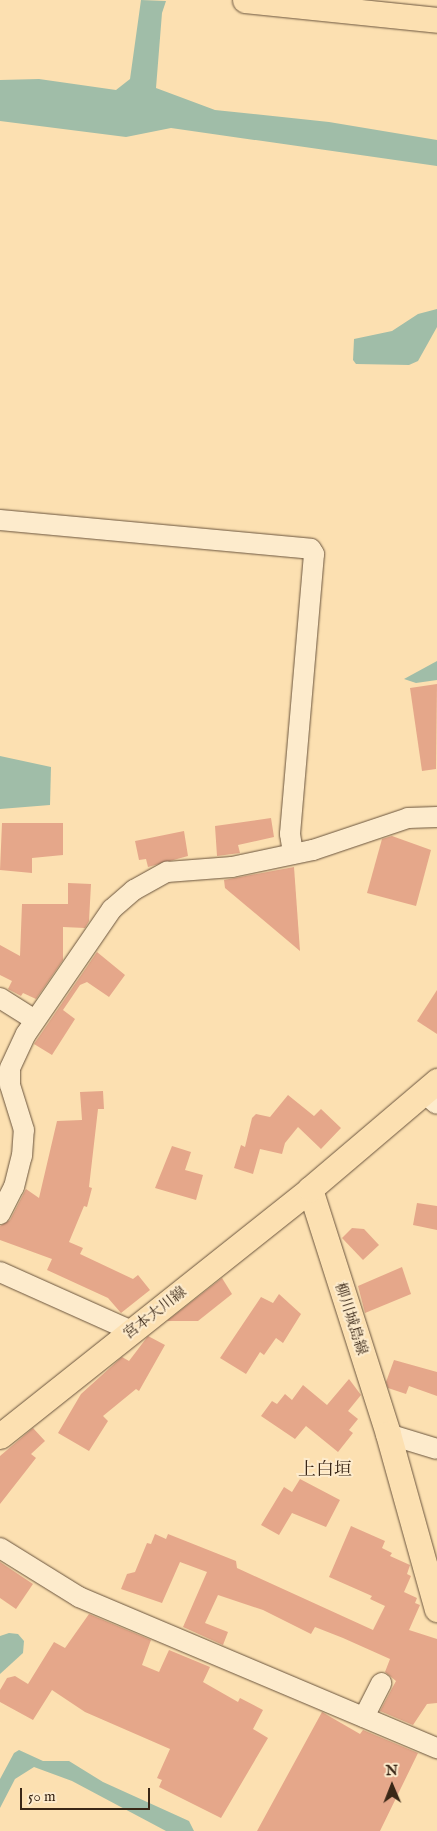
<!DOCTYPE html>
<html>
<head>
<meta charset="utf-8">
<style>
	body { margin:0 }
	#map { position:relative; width:437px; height:1831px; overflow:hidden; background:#fce0b1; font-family:"IM FELL English","Noto Serif JP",serif }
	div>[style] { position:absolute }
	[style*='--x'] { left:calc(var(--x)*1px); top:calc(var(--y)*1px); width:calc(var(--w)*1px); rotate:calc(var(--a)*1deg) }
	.water>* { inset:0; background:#a0bda8 }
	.building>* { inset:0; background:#e5a78a }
	.roads { filter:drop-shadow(0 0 1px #6a543d) drop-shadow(0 0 1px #6a543d) }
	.minor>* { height:20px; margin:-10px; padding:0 10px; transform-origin:10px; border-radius:10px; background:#fdebcc }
	.major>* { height:25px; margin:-12.5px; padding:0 12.5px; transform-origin:12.5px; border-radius:12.5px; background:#fce0b1 }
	span { translate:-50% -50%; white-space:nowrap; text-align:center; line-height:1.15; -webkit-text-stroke:4px #fdebcc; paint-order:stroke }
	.street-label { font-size:15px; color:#392616 }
	.quarter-label { font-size:18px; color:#392616 }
	.north { position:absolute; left:367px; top:1761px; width:50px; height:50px; -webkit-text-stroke:4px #fdebcc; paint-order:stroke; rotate:359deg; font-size:14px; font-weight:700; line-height:20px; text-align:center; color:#392616 }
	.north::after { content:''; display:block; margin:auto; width:18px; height:22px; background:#392616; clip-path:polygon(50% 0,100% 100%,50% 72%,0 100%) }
	.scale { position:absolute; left:20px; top:1788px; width:130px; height:22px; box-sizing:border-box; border:2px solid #392616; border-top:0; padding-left:6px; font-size:15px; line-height:18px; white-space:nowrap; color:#392616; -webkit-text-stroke:4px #fdebcc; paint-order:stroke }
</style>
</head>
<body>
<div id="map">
	<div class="water">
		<div style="clip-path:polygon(141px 0,166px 1px,162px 13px,156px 88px,215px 110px,329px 122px,437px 140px,437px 166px,171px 128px,126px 137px,0 121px,0 80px,39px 79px,116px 90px,130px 79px)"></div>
		<div style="clip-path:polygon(437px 309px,437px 327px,418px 361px,409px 365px,356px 364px,353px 360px,354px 339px,392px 331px,418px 314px)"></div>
		<div style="clip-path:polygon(437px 661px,437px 680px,416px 683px,404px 679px)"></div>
		<div style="clip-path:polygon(0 756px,51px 767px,50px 805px,0 809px)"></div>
		<div style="clip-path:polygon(9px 1633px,18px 1634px,24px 1641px,23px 1653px,0 1674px,0 1636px)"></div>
		<div style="clip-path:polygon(19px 1750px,43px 1761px,69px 1761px,103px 1782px,189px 1821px,194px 1831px,166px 1831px,72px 1781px,34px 1767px,15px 1779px,0 1808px,0 1779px,14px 1753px)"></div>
	</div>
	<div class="building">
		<div style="clip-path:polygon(437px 684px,436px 769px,422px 771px,410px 688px)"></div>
		<div style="clip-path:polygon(271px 818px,274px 837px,238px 845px,240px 853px,217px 856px,215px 826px)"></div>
		<div style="clip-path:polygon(2px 823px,63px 823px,63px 855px,32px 858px,32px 873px,0 870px)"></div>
		<div style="clip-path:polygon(184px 831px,188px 856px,148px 867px,146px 859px,139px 860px,135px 841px)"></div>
		<div style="clip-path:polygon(392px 836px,431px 850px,416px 906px,367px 893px,382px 839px)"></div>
		<div style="clip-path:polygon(294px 867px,300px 951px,225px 888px,224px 880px)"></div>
		<div style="clip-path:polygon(68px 883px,91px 884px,89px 921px,85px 928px,63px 927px,63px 960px,36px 999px,23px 993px,21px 996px,8px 989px,12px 981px,0 975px,0 945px,20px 956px,22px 904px,68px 904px)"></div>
		<div style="clip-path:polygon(97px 952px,125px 975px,109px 997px,87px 982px,80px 985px,63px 1010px,75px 1019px,52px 1055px,34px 1044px)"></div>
		<div style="clip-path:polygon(437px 990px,437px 1034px,417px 1021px)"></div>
		<div style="clip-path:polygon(103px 1091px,104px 1109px,98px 1109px,89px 1187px,92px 1188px,87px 1207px,84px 1206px,69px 1242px,83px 1248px,80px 1254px,133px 1279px,138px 1275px,150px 1290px,121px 1313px,108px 1298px,47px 1270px,52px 1259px,0 1240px,0 1226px,10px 1220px,26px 1189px,39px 1198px,57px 1121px,82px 1120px,80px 1092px)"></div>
		<div style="clip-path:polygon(288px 1095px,314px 1116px,321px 1109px,341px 1128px,321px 1149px,298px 1127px,285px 1143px,282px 1154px,260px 1149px,253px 1174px,234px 1168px,241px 1145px,245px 1147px,252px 1118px,256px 1114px,270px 1117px)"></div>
		<div style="clip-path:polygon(172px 1146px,191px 1152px,185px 1170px,203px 1175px,196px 1200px,155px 1188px)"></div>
		<div style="clip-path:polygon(417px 1203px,437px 1206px,437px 1230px,413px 1225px)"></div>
		<div style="clip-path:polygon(352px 1228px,364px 1229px,379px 1245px,363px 1260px,342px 1238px)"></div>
		<div style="clip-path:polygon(402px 1267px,411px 1294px,365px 1313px,358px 1286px)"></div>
		<div style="clip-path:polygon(222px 1278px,232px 1294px,198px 1321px,167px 1321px)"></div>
		<div style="clip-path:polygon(279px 1294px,301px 1314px,283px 1343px,276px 1338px,264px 1355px,260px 1352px,246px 1374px,220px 1358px,261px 1297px,273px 1303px)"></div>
		<div style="clip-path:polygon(148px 1336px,165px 1345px,139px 1391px,136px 1389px,103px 1416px,108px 1421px,89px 1451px,58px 1433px,81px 1394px,122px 1357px,129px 1361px)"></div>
		<div style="clip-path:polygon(394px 1360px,437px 1372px,437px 1396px,409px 1386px,406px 1394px,388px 1388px,386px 1382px)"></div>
		<div style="clip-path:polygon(349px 1379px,361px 1395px,348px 1411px,358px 1419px,349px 1430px,353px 1433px,338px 1452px,306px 1426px,295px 1439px,261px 1416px,272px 1401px,277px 1404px,285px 1394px,292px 1400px,303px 1385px,327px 1405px)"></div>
		<div style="clip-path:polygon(33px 1428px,45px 1441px,31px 1454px,36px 1458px,0 1504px,0 1456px)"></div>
		<div style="clip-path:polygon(300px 1479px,340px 1500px,326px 1527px,292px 1513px,279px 1535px,261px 1525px,284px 1487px,292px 1492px)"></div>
		<div style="clip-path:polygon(351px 1526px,385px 1541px,382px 1548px,392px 1553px,390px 1556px,410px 1565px,407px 1574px,411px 1576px,404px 1592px,417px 1598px,415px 1603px,420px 1605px,409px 1630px,437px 1639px,437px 1703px,427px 1704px,413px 1725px,380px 1711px,396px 1681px,385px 1672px,390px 1659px,343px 1638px,315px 1627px,311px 1634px,263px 1610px,218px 1595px,205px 1623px,228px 1632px,223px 1645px,183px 1627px,207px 1572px,180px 1562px,162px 1603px,121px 1589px,127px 1574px,135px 1572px,147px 1543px,151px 1544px,155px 1534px,166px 1539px,168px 1534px,236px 1561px,237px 1568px,373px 1630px,385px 1606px,370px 1599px,372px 1596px,329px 1577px)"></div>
		<div style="clip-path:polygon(0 1562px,33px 1584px,16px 1609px,0 1598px)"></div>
		<div style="clip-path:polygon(89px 1614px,151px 1640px,142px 1665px,159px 1672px,169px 1650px,210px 1667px,203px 1682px,238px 1702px,240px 1698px,263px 1710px,253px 1729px,268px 1738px,221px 1818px,159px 1787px,162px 1780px,157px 1778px,170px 1749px,85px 1712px,52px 1690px,33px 1720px,0 1702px,0 1690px,7px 1678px,15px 1676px,28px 1684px,54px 1642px,65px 1648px)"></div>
		<div style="clip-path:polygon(322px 1712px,360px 1734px,363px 1730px,418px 1753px,380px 1831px,257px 1831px)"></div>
	</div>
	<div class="roads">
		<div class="minor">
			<div style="--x:0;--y:520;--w:312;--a:5.3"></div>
			<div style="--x:311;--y:549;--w:6;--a:59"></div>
			<div style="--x:314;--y:554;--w:281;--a:94.9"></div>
			<div style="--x:290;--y:834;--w:20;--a:81"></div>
			<div style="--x:0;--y:998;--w:41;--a:32.2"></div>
			<div style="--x:423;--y:1092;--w:18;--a:41"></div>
			<div style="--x:0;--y:1214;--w:30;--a:-63"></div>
			<div style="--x:14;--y:1187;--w:32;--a:-76"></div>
			<div style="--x:22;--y:1156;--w:26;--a:-86"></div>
			<div style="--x:24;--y:1130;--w:47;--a:-107.3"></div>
			<div style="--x:10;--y:1085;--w:17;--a:-90"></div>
			<div style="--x:10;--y:1068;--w:38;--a:-65"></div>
			<div style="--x:26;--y:1034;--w:152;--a:-55.5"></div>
			<div style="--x:112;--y:909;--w:29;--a:-41"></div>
			<div style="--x:134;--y:890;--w:38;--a:-29"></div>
			<div style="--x:167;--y:872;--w:65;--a:-4.4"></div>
			<div style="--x:232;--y:867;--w:83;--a:-11.9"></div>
			<div style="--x:313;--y:850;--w:100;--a:-18.6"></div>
			<div style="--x:408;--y:818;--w:29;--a:-2"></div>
			<div style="--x:0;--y:1272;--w:145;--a:24.1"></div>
			<div style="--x:388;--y:1434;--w:51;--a:17"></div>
			<div style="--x:0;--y:1548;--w:93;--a:31.8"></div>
			<div style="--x:79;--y:1597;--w:389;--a:22.9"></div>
			<div style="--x:364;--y:1717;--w:38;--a:-63"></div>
		</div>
		<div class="major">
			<div style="--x:245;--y:0;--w:193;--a:5.9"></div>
			<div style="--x:310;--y:1189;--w:257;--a:72.3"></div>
			<div style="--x:388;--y:1434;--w:182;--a:74.4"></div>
			<div style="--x:0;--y:1436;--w:396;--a:-38.5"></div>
			<div style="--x:310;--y:1189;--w:167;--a:-40.4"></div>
		</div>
	</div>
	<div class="street-label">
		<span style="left:155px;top:1313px;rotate:-38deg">宮本大川線</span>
		<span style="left:351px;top:1319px;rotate:72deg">柳川城島線</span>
	</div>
	<div class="quarter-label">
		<span style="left:325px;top:1471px">上白垣</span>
	</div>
	<div class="north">N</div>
	<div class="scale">50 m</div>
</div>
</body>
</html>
